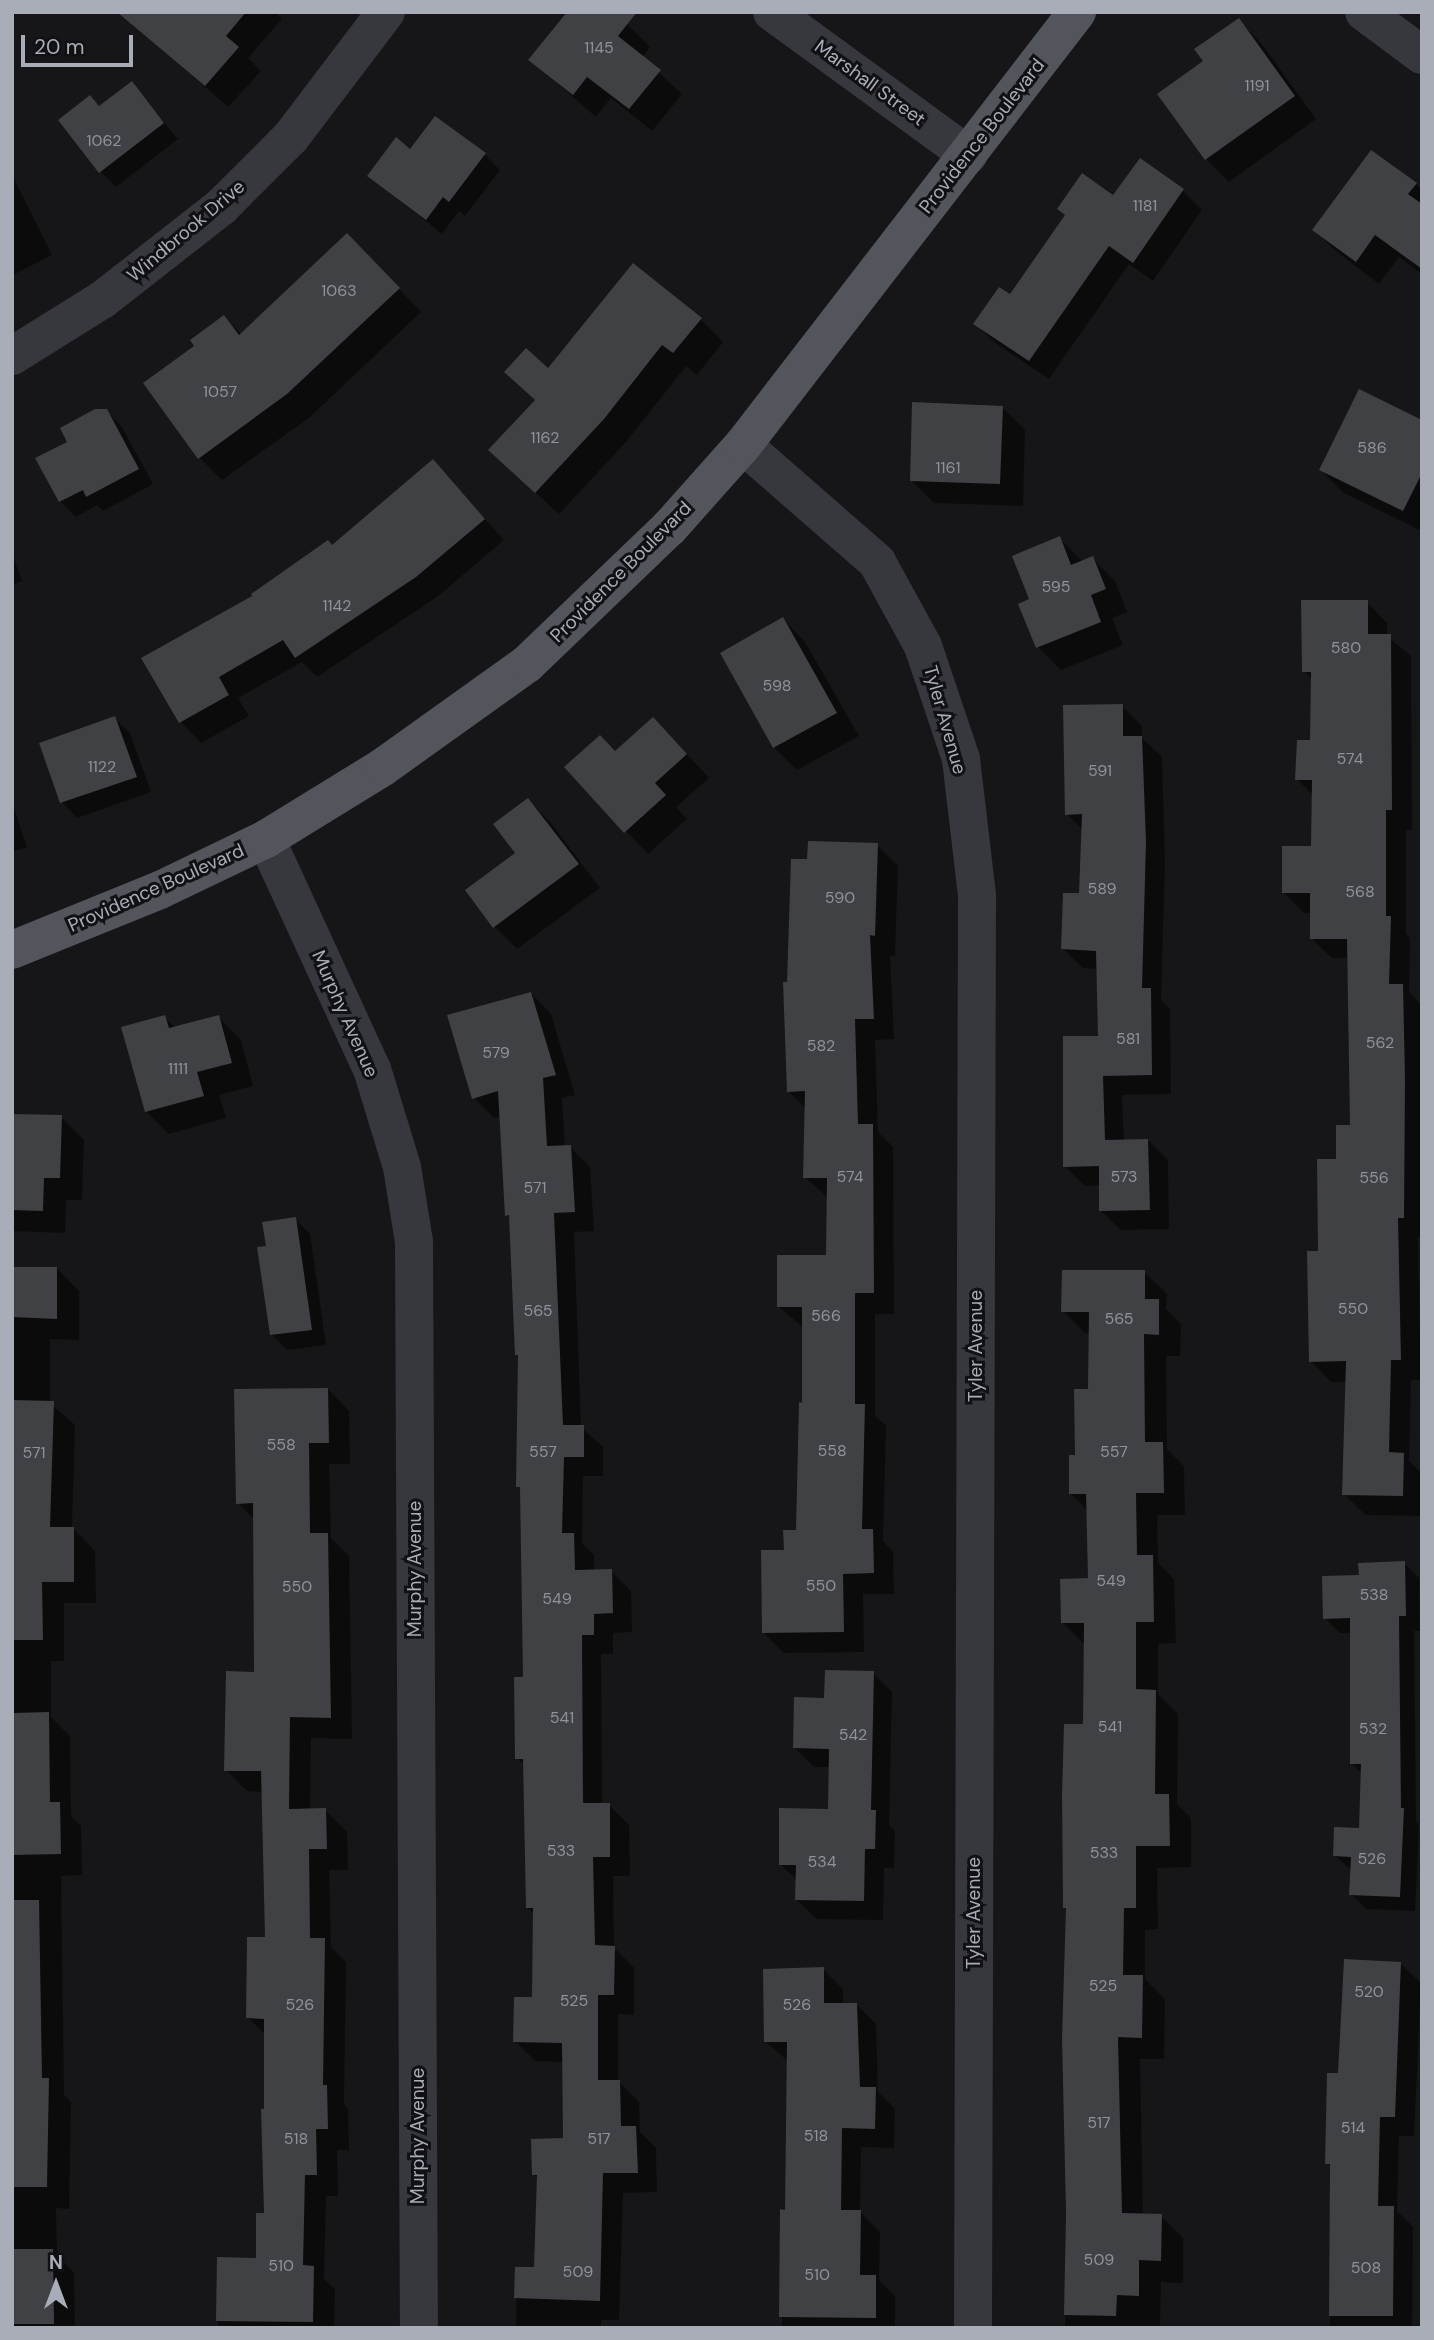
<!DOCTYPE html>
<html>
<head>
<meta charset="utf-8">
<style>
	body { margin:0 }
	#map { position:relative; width:1434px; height:2340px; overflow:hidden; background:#161618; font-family:"DM Sans",sans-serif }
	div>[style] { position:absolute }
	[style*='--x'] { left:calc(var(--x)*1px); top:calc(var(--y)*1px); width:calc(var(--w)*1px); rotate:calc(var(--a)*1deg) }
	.shadow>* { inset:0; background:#0007 }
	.building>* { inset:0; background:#404145 }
	.minor>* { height:38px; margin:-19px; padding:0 19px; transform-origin:19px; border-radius:19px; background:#37383d }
	.major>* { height:38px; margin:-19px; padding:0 19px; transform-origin:19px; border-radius:19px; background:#53555c }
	span { translate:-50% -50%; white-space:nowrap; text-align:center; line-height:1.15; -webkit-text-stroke:6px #111113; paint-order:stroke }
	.number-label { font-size:16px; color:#8e929b }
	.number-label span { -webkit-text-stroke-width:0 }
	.street-label { font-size:19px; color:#a8adb8 }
	.frame { position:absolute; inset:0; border:14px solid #a8adb8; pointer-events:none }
	.north { position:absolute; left:21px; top:2249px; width:70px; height:70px; -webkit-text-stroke:5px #111113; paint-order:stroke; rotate:0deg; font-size:19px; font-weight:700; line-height:28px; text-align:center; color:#a8adb8 }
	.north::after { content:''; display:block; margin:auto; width:24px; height:32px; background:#a8adb8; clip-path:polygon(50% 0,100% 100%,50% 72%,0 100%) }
	.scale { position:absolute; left:21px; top:35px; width:112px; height:32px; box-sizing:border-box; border:4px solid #a8adb8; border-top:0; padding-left:9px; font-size:21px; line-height:24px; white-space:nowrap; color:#a8adb8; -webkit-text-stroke:5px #111113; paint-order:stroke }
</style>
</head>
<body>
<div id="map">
	<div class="shadow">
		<div style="clip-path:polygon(150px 12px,276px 12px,282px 19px,248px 58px,261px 71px,228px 107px,137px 27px)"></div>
		<div style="clip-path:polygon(1238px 20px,1261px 43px,1316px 119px,1229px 182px,1206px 159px,1205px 61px)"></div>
		<div style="clip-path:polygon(627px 24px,650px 47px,642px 57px,682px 94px,652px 131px,611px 98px,596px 117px,531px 60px)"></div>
		<div style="clip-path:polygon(131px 83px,178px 139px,116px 187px,101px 172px,100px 108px)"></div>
		<div style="clip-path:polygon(411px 151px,485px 155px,500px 170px,465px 216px,459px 211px,442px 234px,369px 176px)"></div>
		<div style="clip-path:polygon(1140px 161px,1183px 191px,1202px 210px,1153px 281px,1129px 264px,1049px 379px,995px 343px,975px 323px,1010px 297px,1066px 216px,1059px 209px,1114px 198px)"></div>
		<div style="clip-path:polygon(12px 175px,52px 255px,13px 275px,12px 274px)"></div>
		<div style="clip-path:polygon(1416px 184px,1422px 190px,1422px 274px,1399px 257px,1379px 284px,1337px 252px,1314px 230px)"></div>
		<div style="clip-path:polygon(370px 258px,421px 312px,310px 417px,222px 480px,200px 458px,196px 346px,224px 317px,242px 335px)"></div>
		<div style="clip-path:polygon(700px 319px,723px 342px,697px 375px,686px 366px,626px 442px,559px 514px,514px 473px,536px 401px,506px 372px,548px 371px)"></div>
		<div style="clip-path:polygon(1002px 407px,1025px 430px,1023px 506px,934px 503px,911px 480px)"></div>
		<div style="clip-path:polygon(106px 411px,122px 427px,153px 484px,103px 511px,97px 505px,76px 517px,60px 501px,70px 442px)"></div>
		<div style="clip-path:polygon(1422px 422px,1422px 531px,1344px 493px,1321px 470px)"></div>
		<div style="clip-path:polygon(433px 461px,504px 540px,437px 597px,317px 677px,302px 662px,238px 698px,249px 716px,201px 743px,181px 722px,144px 659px,255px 597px,333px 547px)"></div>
		<div style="clip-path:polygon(1060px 539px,1083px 562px,1092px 558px,1115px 581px,1127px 612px,1112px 618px,1123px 645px,1061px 670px,1038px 647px,1020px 604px,1032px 600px)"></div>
		<div style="clip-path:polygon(12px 552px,22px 581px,12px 585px)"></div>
		<div style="clip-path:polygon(1367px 602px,1387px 623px,1387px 636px,1411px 656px,1412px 830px,1406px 830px,1406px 934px,1410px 938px,1409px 992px,1422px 1005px,1422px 1238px,1418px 1238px,1421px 1380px,1411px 1380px,1409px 1461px,1422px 1473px,1422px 1516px,1365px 1515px,1344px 1494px,1347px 1382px,1331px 1382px,1311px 1361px,1320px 1252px,1338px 1161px,1352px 1127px,1349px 958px,1332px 958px,1311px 938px,1311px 913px,1304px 913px,1284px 893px,1312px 848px,1313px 795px,1297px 779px,1312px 742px,1313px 680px,1304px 671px)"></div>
		<div style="clip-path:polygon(783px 619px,805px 642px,859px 736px,797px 770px,774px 747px)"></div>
		<div style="clip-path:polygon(1122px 706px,1142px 726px,1142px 738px,1162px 757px,1165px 863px,1161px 1000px,1170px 1009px,1171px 1094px,1122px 1095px,1124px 1141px,1148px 1140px,1168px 1160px,1169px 1229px,1121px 1230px,1101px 1211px,1101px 1185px,1085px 1186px,1065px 1166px,1100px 1037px,1098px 969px,1083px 968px,1063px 949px,1081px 895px,1083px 830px,1067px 814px)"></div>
		<div style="clip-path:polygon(114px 718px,130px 733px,151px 792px,77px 818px,62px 802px,41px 744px)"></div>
		<div style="clip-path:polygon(676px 742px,709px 778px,676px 807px,687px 819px,648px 854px,626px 831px,615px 752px)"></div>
		<div style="clip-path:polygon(528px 800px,551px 823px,600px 888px,517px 949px,494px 926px,517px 853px)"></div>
		<div style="clip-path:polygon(12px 802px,27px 847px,12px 852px)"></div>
		<div style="clip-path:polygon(877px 845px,898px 866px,895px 956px,890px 956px,894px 1039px,875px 1040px,878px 1132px,893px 1147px,894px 1314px,875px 1314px,875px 1416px,886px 1426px,883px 1541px,893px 1552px,894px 1594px,863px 1594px,864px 1652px,784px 1653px,763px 1632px,786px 1551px,798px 1532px,804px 1328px,779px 1307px,827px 1256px,828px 1198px,805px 1177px,806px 1109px,788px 1091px,788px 984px,809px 861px)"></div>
		<div style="clip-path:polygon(531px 993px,551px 1014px,575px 1095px,562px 1098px,565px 1147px,570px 1147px,590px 1167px,594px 1231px,574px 1232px,581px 1427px,603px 1447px,603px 1476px,583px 1476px,582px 1543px,594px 1555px,594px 1572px,611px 1571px,631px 1591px,632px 1632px,613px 1633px,613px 1654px,601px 1654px,602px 1805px,609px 1805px,629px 1825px,630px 1876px,613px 1876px,614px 1948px,634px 1968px,634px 2015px,618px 2014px,618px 2081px,639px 2102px,640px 2132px,656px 2148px,657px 2192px,623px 2193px,619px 2320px,601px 2320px,601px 2328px,516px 2328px,517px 2268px,535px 2268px,539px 2179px,533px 2174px,565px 2140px,564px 2062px,535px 2061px,515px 2041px,533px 1999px,534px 1914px,527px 1907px,525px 1766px,517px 1758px,525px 1679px,522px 1490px,518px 1486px,520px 1357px,516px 1354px,511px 1219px,507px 1215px,501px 1116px,494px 1118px,474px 1098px)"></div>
		<div style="clip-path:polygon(164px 1017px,176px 1028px,218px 1017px,241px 1040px,253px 1086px,219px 1095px,226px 1118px,169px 1134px,146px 1111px)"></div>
		<div style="clip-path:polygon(12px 1115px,61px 1117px,84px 1140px,82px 1200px,66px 1200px,65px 1233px,12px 1231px)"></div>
		<div style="clip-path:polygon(295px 1219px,310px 1234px,326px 1345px,287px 1350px,272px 1335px,268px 1248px)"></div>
		<div style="clip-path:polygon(12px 1268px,57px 1268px,79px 1291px,79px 1340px,50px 1339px,50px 1403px,75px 1425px,72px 1527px,95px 1551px,96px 1603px,64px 1603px,64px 1661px,51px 1661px,51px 1717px,70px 1736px,71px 1816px,81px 1826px,82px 1875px,61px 1876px,64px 2095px,71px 2102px,69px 2209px,56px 2208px,57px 2255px,74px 2273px,75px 2328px,12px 2328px)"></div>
		<div style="clip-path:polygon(1144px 1272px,1167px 1294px,1166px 1309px,1181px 1324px,1180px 1356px,1166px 1356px,1167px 1449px,1184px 1466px,1185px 1515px,1157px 1515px,1158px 1563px,1174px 1579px,1176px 1643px,1158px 1644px,1158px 1694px,1178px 1714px,1177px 1804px,1191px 1818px,1191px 1867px,1157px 1868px,1158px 1929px,1145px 1930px,1145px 1979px,1165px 1999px,1164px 2059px,1140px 2059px,1143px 2215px,1161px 2216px,1183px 2238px,1183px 2283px,1161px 2282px,1160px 2328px,1065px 2328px,1068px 1910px,1065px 1908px,1085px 1726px,1086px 1646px,1063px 1623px,1090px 1580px,1088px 1511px,1071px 1494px,1090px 1391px,1090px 1333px,1085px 1333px,1063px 1311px)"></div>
		<div style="clip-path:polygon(328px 1389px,349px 1411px,350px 1464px,329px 1464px,331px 1538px,349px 1556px,352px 1739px,311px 1738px,310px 1811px,325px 1810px,347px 1832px,348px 1870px,329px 1870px,331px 1947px,346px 1962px,344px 2104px,348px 2109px,349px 2150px,337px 2150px,338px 2196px,326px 2196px,324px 2279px,335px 2289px,334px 2328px,218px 2328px,219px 2259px,257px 2260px,266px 2214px,266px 2035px,248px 2018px,267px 1939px,263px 1792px,247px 1791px,226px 1770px,256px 1674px,255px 1520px,238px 1503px)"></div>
		<div style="clip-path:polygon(1404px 1563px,1419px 1578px,1420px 1631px,1414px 1631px,1416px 1822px,1419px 1825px,1415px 1911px,1366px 1909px,1351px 1894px,1352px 1871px,1335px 1856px,1361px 1830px,1362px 1774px,1352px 1763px,1352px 1633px,1340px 1633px,1325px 1618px,1361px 1577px)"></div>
		<div style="clip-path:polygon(873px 1673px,892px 1692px,889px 1826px,895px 1831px,894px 1868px,884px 1868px,883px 1920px,817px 1919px,797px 1900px,798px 1881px,780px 1864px,829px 1811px,831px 1767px,814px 1767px,795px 1748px,826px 1700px)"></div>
		<div style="clip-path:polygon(1401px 1964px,1421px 1983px,1414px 2136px,1399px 2136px,1397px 2211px,1413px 2227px,1412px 2328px,1330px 2328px,1331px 2167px,1327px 2163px)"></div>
		<div style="clip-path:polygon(823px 1969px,843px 1989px,843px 2005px,857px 2005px,876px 2024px,878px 2092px,895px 2109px,894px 2148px,861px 2147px,860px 2212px,880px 2232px,879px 2280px,895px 2296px,895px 2328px,782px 2328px,782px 2211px,787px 2211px,789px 2062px,766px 2042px)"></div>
	</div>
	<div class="building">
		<div style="clip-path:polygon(117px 12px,246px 12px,226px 36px,239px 47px,205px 86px)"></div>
		<div style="clip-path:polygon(567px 12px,637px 12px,618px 36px,661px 70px,629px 109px,587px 77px,573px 95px,528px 60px)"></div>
		<div style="clip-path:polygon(1239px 18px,1295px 96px,1205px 160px,1157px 94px,1203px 61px,1194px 49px)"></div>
		<div style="clip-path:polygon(132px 81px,164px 123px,99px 173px,58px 120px,90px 95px,99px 106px)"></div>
		<div style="clip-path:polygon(435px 116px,486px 153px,449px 202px,443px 197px,426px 220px,367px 176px,396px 137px,410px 149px)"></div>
		<div style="clip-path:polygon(1371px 150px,1417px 183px,1408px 194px,1422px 204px,1422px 269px,1375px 235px,1356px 262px,1312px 230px)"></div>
		<div style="clip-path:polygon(1140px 158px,1184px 189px,1133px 263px,1109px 246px,1029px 361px,973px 324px,999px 287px,1010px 294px,1065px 215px,1057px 209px,1082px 173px,1113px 195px)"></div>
		<div style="clip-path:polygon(347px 233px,400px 288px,287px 394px,198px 459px,143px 383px,194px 346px,190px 340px,224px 315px,239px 335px)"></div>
		<div style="clip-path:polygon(633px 263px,702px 318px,673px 353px,662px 345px,604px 419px,535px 493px,488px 450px,535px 400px,504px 372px,526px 348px,548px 368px)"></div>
		<div style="clip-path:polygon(1359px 389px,1422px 420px,1422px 473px,1403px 511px,1319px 470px)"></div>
		<div style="clip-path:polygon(912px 402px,1003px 406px,1000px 484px,910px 481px)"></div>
		<div style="clip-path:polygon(95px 409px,107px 409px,139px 469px,86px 497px,83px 490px,59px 502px,35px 458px,67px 442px,60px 428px)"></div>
		<div style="clip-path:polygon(433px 459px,485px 519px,416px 577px,295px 658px,283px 640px,219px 677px,229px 695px,179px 723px,141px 658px,252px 596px,251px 594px,328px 540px,332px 545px)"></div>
		<div style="clip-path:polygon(1060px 536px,1071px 565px,1093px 556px,1106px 589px,1091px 595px,1101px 622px,1036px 648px,1018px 604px,1029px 599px,1012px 556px)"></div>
		<div style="clip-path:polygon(1301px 600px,1368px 600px,1368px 634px,1391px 634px,1392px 810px,1386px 810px,1386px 916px,1391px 916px,1389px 984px,1403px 984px,1405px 1080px,1404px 1218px,1398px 1218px,1401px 1360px,1391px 1360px,1389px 1452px,1404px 1453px,1403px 1496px,1342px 1495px,1346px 1361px,1309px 1362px,1307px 1251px,1318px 1251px,1317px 1159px,1336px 1159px,1336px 1125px,1350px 1125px,1347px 939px,1310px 939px,1310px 893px,1282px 893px,1282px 846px,1311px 846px,1312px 780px,1295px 780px,1297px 740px,1310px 740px,1311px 672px,1302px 672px)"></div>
		<div style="clip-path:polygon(783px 617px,837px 713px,773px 748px,720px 653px)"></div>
		<div style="clip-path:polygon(1123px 704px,1123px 736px,1142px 736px,1146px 842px,1142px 988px,1151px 988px,1152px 1075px,1103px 1076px,1105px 1140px,1148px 1139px,1150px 1210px,1099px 1211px,1099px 1166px,1063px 1167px,1063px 1036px,1098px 1036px,1096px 951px,1061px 949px,1063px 893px,1079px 893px,1082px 814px,1065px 815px,1063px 705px)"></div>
		<div style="clip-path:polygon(115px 716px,137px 777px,60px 803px,39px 743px)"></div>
		<div style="clip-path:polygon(653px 717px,687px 754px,655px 783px,666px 795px,624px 833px,564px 767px,600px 735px,615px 751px)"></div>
		<div style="clip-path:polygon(528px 798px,579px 864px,493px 928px,465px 890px,515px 853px,493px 824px)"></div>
		<div style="clip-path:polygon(808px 841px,878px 843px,875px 936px,870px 935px,874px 1019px,855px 1019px,858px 1124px,873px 1124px,874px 1293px,855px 1293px,855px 1404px,865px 1404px,862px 1529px,873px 1529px,874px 1573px,843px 1574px,844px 1632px,762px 1633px,761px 1550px,784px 1550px,783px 1530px,796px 1530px,799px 1402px,802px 1403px,802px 1307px,777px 1307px,777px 1255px,826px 1255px,827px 1178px,803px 1178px,805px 1091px,787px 1092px,783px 982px,787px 982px,791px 859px,807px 859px)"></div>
		<div style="clip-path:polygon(531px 992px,556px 1075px,543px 1078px,547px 1146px,571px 1145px,575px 1212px,554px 1213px,563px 1425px,584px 1425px,584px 1457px,564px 1457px,562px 1533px,574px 1533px,575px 1570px,612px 1569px,613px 1613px,594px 1614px,594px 1635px,582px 1635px,583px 1803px,610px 1803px,610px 1857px,593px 1857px,595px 1945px,615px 1946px,614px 1995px,598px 1995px,598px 2080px,620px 2080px,621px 2126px,636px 2126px,638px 2173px,603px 2173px,600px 2301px,514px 2298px,515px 2267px,534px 2267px,537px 2175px,532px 2175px,531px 2139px,563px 2138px,562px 2043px,513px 2042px,514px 1997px,532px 1997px,533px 1908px,526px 1908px,523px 1759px,515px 1759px,514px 1677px,523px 1677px,520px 1487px,516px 1487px,518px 1355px,515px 1355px,509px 1215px,505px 1216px,498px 1091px,472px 1099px,447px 1015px)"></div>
		<div style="clip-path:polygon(165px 1015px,169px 1028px,219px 1015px,232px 1063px,197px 1072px,204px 1096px,145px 1112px,121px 1027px)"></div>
		<div style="clip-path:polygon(12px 1114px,62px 1115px,60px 1178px,44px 1178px,43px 1211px,12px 1210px)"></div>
		<div style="clip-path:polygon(296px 1217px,312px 1330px,270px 1335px,257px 1247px,266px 1246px,262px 1222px)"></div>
		<div style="clip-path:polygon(12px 1267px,57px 1267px,57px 1319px,12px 1317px)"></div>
		<div style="clip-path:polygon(1062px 1270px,1145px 1270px,1145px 1299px,1159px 1299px,1159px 1335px,1144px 1334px,1145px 1442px,1163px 1442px,1164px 1493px,1136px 1493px,1137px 1555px,1153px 1555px,1154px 1622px,1136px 1622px,1136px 1689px,1156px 1690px,1155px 1794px,1169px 1794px,1170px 1846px,1136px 1846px,1136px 1908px,1124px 1908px,1123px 1975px,1143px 1975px,1142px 2038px,1118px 2037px,1122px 2213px,1162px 2214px,1161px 2261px,1139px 2260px,1139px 2296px,1117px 2295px,1116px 2316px,1064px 2315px,1066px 2213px,1062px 2038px,1066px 1908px,1063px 1908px,1062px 1795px,1064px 1724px,1083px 1724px,1084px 1623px,1061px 1623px,1060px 1579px,1088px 1578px,1086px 1494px,1069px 1494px,1069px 1455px,1075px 1455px,1074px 1389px,1088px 1389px,1089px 1312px,1061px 1312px)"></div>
		<div style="clip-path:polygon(328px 1388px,329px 1443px,309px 1443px,310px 1533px,328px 1533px,331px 1718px,290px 1717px,289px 1809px,326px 1808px,327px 1849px,309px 1849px,310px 1938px,325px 1938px,323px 2085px,327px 2085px,328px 2129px,316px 2129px,317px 2175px,305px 2175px,303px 2265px,314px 2266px,313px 2322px,216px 2321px,217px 2257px,256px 2258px,256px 2213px,264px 2213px,261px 2109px,264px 2109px,264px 2019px,246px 2018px,247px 1937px,265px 1937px,261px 1771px,224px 1771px,226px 1671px,254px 1672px,253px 1503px,236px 1504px,234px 1389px)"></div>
		<div style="clip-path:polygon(12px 1400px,54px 1401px,50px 1527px,74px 1527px,74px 1582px,42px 1582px,43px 1640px,12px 1640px)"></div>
		<div style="clip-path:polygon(1405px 1561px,1406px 1616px,1399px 1616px,1401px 1808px,1404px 1808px,1400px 1897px,1349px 1895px,1351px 1857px,1333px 1856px,1334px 1827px,1359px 1828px,1361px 1764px,1350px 1764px,1350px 1618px,1323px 1619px,1322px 1576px,1359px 1575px,1358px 1563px)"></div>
		<div style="clip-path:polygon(825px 1670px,874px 1671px,871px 1810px,876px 1810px,875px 1849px,865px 1849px,864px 1901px,795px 1900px,796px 1865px,779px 1865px,779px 1808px,828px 1809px,829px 1749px,793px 1748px,794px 1697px,824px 1698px)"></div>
		<div style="clip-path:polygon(49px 1712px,50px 1802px,60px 1802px,61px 1854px,12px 1855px,12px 1713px)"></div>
		<div style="clip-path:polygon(12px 1900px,39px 1900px,42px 2078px,49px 2078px,47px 2187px,12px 2187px)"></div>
		<div style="clip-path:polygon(1344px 1959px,1401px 1962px,1395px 2117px,1380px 2117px,1378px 2206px,1394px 2206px,1393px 2316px,1329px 2316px,1330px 2164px,1325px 2164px,1327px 2073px,1338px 2073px)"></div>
		<div style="clip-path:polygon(824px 1967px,824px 2003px,857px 2003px,860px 2087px,876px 2087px,875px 2129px,842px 2128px,841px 2210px,861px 2210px,860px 2275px,876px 2275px,876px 2318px,779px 2317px,780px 2209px,785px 2210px,787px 2042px,764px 2042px,763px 1969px)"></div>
		<div style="clip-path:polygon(12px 2249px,53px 2249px,54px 2324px,12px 2324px)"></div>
	</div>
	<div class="minor">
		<div style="--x:772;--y:12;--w:243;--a:36.1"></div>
		<div style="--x:1364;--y:12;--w:72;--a:36.6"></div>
		<div style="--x:12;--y:356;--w:106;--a:-31.9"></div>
		<div style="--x:102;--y:300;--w:151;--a:-38"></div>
		<div style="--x:221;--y:207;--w:99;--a:-45"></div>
		<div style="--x:291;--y:137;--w:157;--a:-52.8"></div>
		<div style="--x:743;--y:445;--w:178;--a:41.1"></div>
		<div style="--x:877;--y:562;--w:96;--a:61.3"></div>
		<div style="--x:923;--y:646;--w:119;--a:71.4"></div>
		<div style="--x:961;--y:759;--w:137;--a:83.3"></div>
		<div style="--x:977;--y:895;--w:1433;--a:90.16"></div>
		<div style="--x:266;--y:839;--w:253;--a:65.3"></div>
		<div style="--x:372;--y:1069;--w:102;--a:73"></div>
		<div style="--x:402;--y:1167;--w:76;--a:80.9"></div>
		<div style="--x:414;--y:1242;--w:1086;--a:89.74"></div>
	</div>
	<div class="major">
		<div style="--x:12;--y:950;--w:160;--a:-22.1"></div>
		<div style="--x:160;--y:890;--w:118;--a:-25.7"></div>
		<div style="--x:266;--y:839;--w:137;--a:-31.6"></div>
		<div style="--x:383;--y:767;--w:177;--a:-35.6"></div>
		<div style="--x:527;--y:664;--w:197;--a:-43.8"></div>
		<div style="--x:669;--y:528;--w:111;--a:-48.3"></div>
		<div style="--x:743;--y:445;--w:547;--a:-52.35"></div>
	</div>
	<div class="number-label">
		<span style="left:599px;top:48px">1145</span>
		<span style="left:1257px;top:86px">1191</span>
		<span style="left:104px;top:141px">1062</span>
		<span style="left:1145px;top:206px">1181</span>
		<span style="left:339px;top:291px">1063</span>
		<span style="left:220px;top:392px">1057</span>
		<span style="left:545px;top:438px">1162</span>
		<span style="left:1372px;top:448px">586</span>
		<span style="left:948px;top:468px">1161</span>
		<span style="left:1056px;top:587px">595</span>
		<span style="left:337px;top:606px">1142</span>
		<span style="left:1346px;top:648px">580</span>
		<span style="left:777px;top:686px">598</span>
		<span style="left:1350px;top:759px">574</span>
		<span style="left:102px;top:767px">1122</span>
		<span style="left:1100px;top:771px">591</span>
		<span style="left:1102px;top:889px">589</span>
		<span style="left:1360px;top:892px">568</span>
		<span style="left:840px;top:898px">590</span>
		<span style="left:1128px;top:1039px">581</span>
		<span style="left:1380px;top:1043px">562</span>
		<span style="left:821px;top:1046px">582</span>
		<span style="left:496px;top:1053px">579</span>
		<span style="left:178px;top:1069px">1111</span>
		<span style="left:850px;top:1177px">574</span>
		<span style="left:1124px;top:1177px">573</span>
		<span style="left:1374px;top:1178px">556</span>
		<span style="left:535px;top:1188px">571</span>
		<span style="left:1353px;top:1309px">550</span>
		<span style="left:538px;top:1311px">565</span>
		<span style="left:826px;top:1316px">566</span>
		<span style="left:1119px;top:1319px">565</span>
		<span style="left:281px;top:1445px">558</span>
		<span style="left:832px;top:1451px">558</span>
		<span style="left:543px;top:1452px">557</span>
		<span style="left:1114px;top:1452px">557</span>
		<span style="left:34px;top:1453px">571</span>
		<span style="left:1111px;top:1581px">549</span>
		<span style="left:821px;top:1586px">550</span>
		<span style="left:297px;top:1587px">550</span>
		<span style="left:1374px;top:1595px">538</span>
		<span style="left:557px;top:1599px">549</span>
		<span style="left:562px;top:1718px">541</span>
		<span style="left:1110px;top:1727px">541</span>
		<span style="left:1373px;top:1729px">532</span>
		<span style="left:853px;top:1735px">542</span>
		<span style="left:561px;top:1851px">533</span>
		<span style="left:1104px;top:1853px">533</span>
		<span style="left:1372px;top:1859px">526</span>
		<span style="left:822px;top:1862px">534</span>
		<span style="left:1103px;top:1986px">525</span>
		<span style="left:1369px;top:1992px">520</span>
		<span style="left:574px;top:2001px">525</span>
		<span style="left:300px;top:2005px">526</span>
		<span style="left:797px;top:2005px">526</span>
		<span style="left:1099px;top:2123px">517</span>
		<span style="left:1353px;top:2128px">514</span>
		<span style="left:816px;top:2136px">518</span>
		<span style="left:296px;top:2139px">518</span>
		<span style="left:599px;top:2139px">517</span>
		<span style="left:1099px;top:2260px">509</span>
		<span style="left:281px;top:2266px">510</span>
		<span style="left:1366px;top:2268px">508</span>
		<span style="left:578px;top:2272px">509</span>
		<span style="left:817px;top:2275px">510</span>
	</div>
	<div class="street-label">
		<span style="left:870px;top:83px;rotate:36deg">Marshall Street</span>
		<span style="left:982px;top:136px;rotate:-52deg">Providence Boulevard</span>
		<span style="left:186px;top:231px;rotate:-40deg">Windbrook Drive</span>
		<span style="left:621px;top:572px;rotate:-45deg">Providence Boulevard</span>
		<span style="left:945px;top:720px;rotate:74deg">Tyler Avenue</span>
		<span style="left:156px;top:888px;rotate:-24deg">Providence Boulevard</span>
		<span style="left:345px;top:1014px;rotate:66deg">Murphy Avenue</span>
		<span style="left:976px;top:1346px;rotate:-90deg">Tyler Avenue</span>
		<span style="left:415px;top:1569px;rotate:-90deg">Murphy Avenue</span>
		<span style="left:974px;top:1913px;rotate:-90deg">Tyler Avenue</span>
		<span style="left:418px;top:2136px;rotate:-90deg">Murphy Avenue</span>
	</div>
	<div class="frame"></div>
	<div class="north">N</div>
	<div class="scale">20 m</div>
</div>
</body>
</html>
